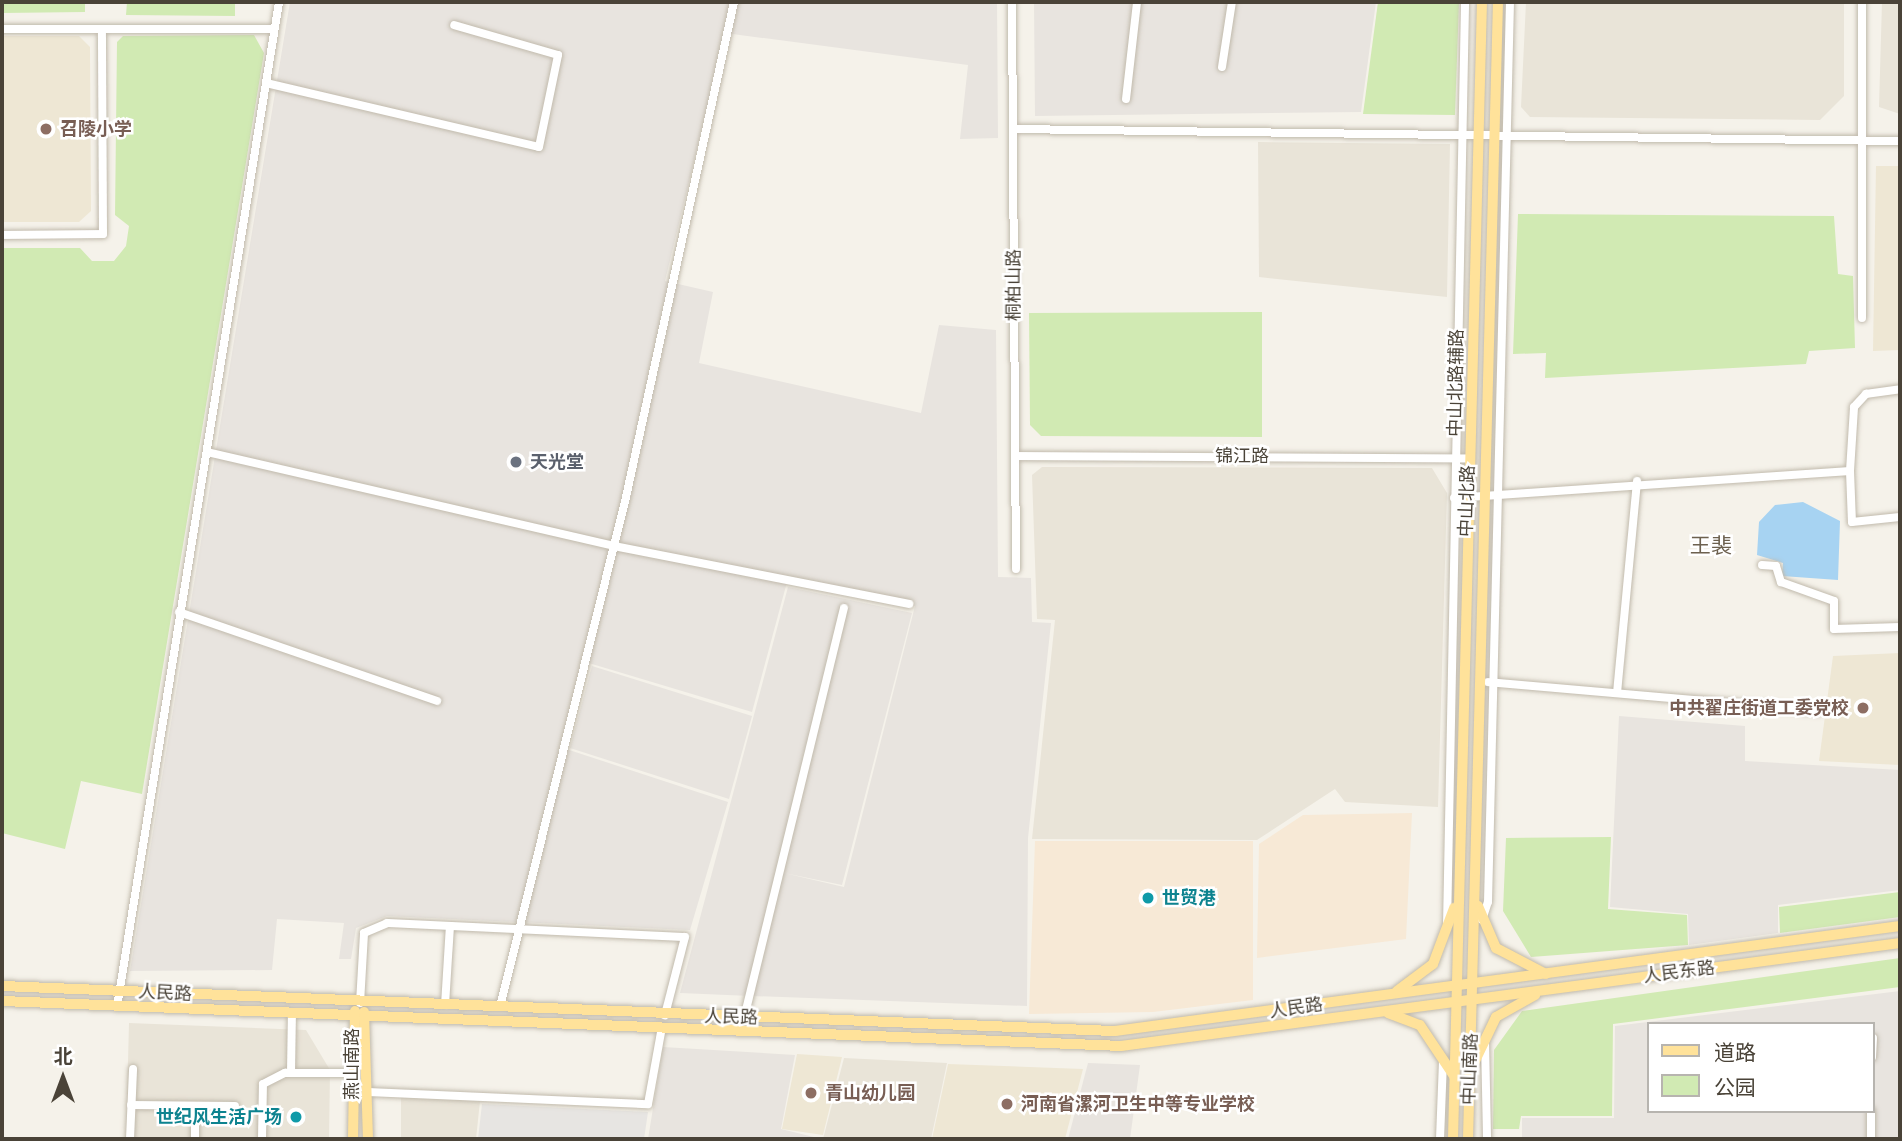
<!DOCTYPE html>
<html>
<head>
<meta charset="utf-8">
<style>
	body { margin:0 }
	#map { position:relative; width:1902px; height:1141px; overflow:hidden; background:#f5f2ea; font-family:Signika,"Noto Sans SC",sans-serif }
	div>[style] { position:absolute }
	[style*='--x'] { left:calc(var(--x)*1px); top:calc(var(--y)*1px); width:calc(var(--w)*1px); rotate:calc(var(--a)*1deg) }
	.residential>* { inset:0; background:#e9e4d8 }
	.commercial>* { inset:0; background:#f7e9d6 }
	.industrial>* { inset:0; background:#e8e4df }
	.education>* { inset:0; background:#eee7d4 }
	.green>* { inset:0; background:#d1eab3 }
	.parking>* { inset:0; background:#e7e5e2 }
	.water>* { inset:0; background:#a7d3f2 }
	.roads { filter:drop-shadow(0 0 2px #c1baac) drop-shadow(0 0 2px #c1baac) }
	.minor>* { height:8px; margin:-4px; padding:0 4px; transform-origin:4px; border-radius:4px; background:#fff }
	.major>* { height:10px; margin:-5px; padding:0 5px; transform-origin:5px; border-radius:5px; background:#ffe29a }
	.dots>* { width:19px; height:19px; translate:-50% -50%; box-sizing:border-box; border:4px solid #fff; border-radius:50% }
	span { translate:-50% -50%; white-space:nowrap; text-align:center; line-height:1.15; -webkit-text-stroke:5px #fff; paint-order:stroke }
	.education-label { font-size:18px; color:#785e54; font-weight:700 }
	.left { translate:0 -50%; text-align:left }
	.right { translate:-100% -50%; text-align:right }
	.street-label { font-size:18px; color:#4a4338 }
	.worship-label { font-size:18px; color:#5b616d; font-weight:700 }
	.culture-label { font-size:18px; color:#0d838f; font-weight:700 }
	.quarter-label { font-size:21px; color:#6d614f }
	.frame { position:absolute; inset:0; border:4px solid #4a4338; pointer-events:none }
	.legend { position:absolute; left:1647px; top:1022px; width:228px; height:91px; box-sizing:border-box; background:#fff; border:2px solid #b7b4af; margin:0; padding:9px 12px; list-style:none; font-size:21px; color:#4a4338 }
	.legend li { display:flex; align-items:center; gap:14px; height:35px }
	.legend b { width:35px; border:2px solid #b7b4af }
	.north { position:absolute; left:28px; top:1043px; width:70px; height:70px; -webkit-text-stroke:5px #fff; paint-order:stroke; rotate:0deg; font-size:19px; font-weight:700; line-height:28px; text-align:center; color:#4a4338 }
	.north::after { content:''; display:block; margin:auto; width:24px; height:32px; background:#4a4338; clip-path:polygon(50% 0,100% 100%,50% 72%,0 100%) }
</style>
</head>
<body>
<div id="map">
	<div class="residential">
		<div style="clip-path:polygon(1526px 2px,1844px 2px,1844px 96px,1820px 120px,1530px 117px,1521px 107px)"></div>
		<div style="clip-path:polygon(1882px 2px,1900px 2px,1900px 114px,1879px 107px)"></div>
		<div style="clip-path:polygon(1258px 142px,1450px 144px,1447px 297px,1259px 277px)"></div>
		<div style="clip-path:polygon(1042px 467px,1432px 468px,1447px 493px,1438px 807px,1345px 802px,1335px 789px,1257px 840px,1032px 839px,1055px 620px,1037px 619px,1032px 475px)"></div>
		<div style="clip-path:polygon(129px 1023px,306px 1030px,330px 1070px,329px 1139px,126px 1139px)"></div>
		<div style="clip-path:polygon(844px 1058px,947px 1063px,931px 1139px,823px 1139px)"></div>
		<div style="clip-path:polygon(401px 1097px,480px 1101px,476px 1139px,401px 1139px)"></div>
	</div>
	<div class="commercial">
		<div style="clip-path:polygon(1412px 813px,1406px 939px,1257px 958px,1259px 844px,1303px 815px)"></div>
		<div style="clip-path:polygon(1035px 841px,1253px 841px,1253px 1000px,1153px 1012px,1029px 1014px)"></div>
	</div>
	<div class="industrial">
		<div style="clip-path:polygon(290px 2px,997px 2px,998px 138px,960px 139px,968px 65px,725px 33px,665px 281px,713px 292px,699px 363px,921px 413px,939px 325px,996px 330px,998px 577px,1031px 578px,1032px 622px,1051px 623px,1028px 838px,1027px 1006px,752px 996px,776px 905px,751px 996px,680px 993px,788px 587px,912px 613px,842px 885px,784px 873px,844px 887px,915px 606px,787px 582px,752px 712px,582px 661px,560px 747px,728px 802px,690px 930px,387px 916px,356px 928px,351px 959px,339px 959px,344px 923px,277px 919px,272px 970px,130px 971px)"></div>
		<div style="clip-path:polygon(1034px 2px,1376px 2px,1361px 112px,1035px 116px)"></div>
		<div style="clip-path:polygon(592px 666px,752px 716px,729px 799px,570px 748px)"></div>
		<div style="clip-path:polygon(1619px 716px,1745px 726px,1745px 761px,1900px 770px,1900px 890px,1778px 905px,1778px 933px,1689px 945px,1688px 914px,1610px 907px)"></div>
		<div style="clip-path:polygon(evenodd,1900px 991px,1900px 1139px,1522px 1139px,1522px 1118px,1614px 1118px,1615px 1026px,1900px 991px,1648px 1024px,1872px 1024px,1872px 1111px,1648px 1111px,1648px 1024px)"></div>
		<div style="clip-path:polygon(663px 1047px,795px 1055px,781px 1129px,822px 1139px,648px 1139px)"></div>
		<div style="clip-path:polygon(1088px 1063px,1140px 1065px,1130px 1139px,1068px 1139px)"></div>
	</div>
	<div class="education">
		<div style="clip-path:polygon(2px 36px,79px 36px,90px 47px,91px 211px,79px 222px,2px 222px)"></div>
		<div style="clip-path:polygon(1876px 166px,1900px 166px,1900px 350px,1873px 351px)"></div>
		<div style="clip-path:polygon(1900px 653px,1900px 765px,1819px 761px,1833px 656px)"></div>
		<div style="clip-path:polygon(797px 1054px,842px 1057px,823px 1135px,782px 1129px)"></div>
		<div style="clip-path:polygon(948px 1064px,1083px 1069px,1065px 1139px,932px 1139px)"></div>
	</div>
	<div class="green">
		<div style="clip-path:polygon(2px 2px,85px 2px,85px 12px,2px 13px)"></div>
		<div style="clip-path:polygon(127px 2px,235px 2px,235px 16px,126px 15px)"></div>
		<div style="clip-path:polygon(1378px 2px,1459px 2px,1455px 115px,1363px 114px)"></div>
		<div style="clip-path:polygon(254px 35px,264px 53px,142px 794px,81px 781px,65px 849px,2px 833px,2px 248px,80px 248px,92px 261px,114px 261px,126px 246px,129px 226px,115px 215px,117px 42px,123px 36px)"></div>
		<div style="clip-path:polygon(1518px 214px,1834px 216px,1838px 274px,1853px 276px,1855px 348px,1809px 351px,1806px 364px,1545px 378px,1546px 353px,1513px 354px)"></div>
		<div style="clip-path:polygon(1262px 312px,1262px 437px,1041px 436px,1030px 425px,1029px 313px)"></div>
		<div style="clip-path:polygon(1611px 837px,1608px 909px,1687px 915px,1688px 945px,1531px 957px,1503px 911px,1506px 838px)"></div>
		<div style="clip-path:polygon(1900px 892px,1900px 917px,1780px 933px,1779px 907px)"></div>
		<div style="clip-path:polygon(1900px 958px,1900px 987px,1613px 1024px,1612px 1116px,1521px 1116px,1519px 1129px,1493px 1129px,1494px 1050px,1522px 1011px)"></div>
	</div>
	<div class="parking">
		<div style="clip-path:polygon(482px 1104px,648px 1112px,644px 1139px,478px 1139px)"></div>
	</div>
	<div class="water">
		<div style="clip-path:polygon(1803px 502px,1840px 521px,1838px 580px,1782px 576px,1783px 563px,1757px 555px,1759px 522px,1775px 505px)"></div>
	</div>
	<div class="roads">
		<div class="minor">
			<div style="--x:1012;--y:2;--w:567;--a:89.6"></div>
			<div style="--x:1862;--y:2;--w:316;--a:90"></div>
			<div style="--x:2;--y:29;--w:272;--a:0"></div>
			<div style="--x:1222;--y:67;--w:66;--a:-81.3"></div>
			<div style="--x:266;--y:83;--w:280;--a:13.2"></div>
			<div style="--x:539;--y:147;--w:94;--a:-78.3"></div>
			<div style="--x:558;--y:55;--w:108;--a:-163.9"></div>
			<div style="--x:1126;--y:99;--w:98;--a:-83.5"></div>
			<div style="--x:1013;--y:129;--w:887;--a:0.78"></div>
			<div style="--x:2;--y:235;--w:101;--a:-0.6"></div>
			<div style="--x:103;--y:234;--w:205;--a:-90.3"></div>
			<div style="--x:207;--y:452;--w:418;--a:13"></div>
			<div style="--x:614;--y:546;--w:301;--a:11.1"></div>
			<div style="--x:1015;--y:456;--w:453;--a:0.3"></div>
			<div style="--x:1850;--y:471;--w:64;--a:-86.4"></div>
			<div style="--x:1854;--y:407;--w:18;--a:-47"></div>
			<div style="--x:1866;--y:394;--w:34;--a:-8"></div>
			<div style="--x:1454;--y:498;--w:397;--a:-3.9"></div>
			<div style="--x:1850;--y:471;--w:51;--a:87.8"></div>
			<div style="--x:1852;--y:522;--w:48;--a:-5.9"></div>
			<div style="--x:1762;--y:565;--w:14;--a:4"></div>
			<div style="--x:1776;--y:566;--w:17;--a:73"></div>
			<div style="--x:1781;--y:582;--w:56;--a:19.7"></div>
			<div style="--x:1834;--y:601;--w:28;--a:90"></div>
			<div style="--x:1834;--y:629;--w:66;--a:-1.7"></div>
			<div style="--x:179;--y:612;--w:273;--a:19"></div>
			<div style="--x:1488;--y:682;--w:332;--a:5"></div>
			<div style="--x:1617;--y:693;--w:213;--a:-84.6"></div>
			<div style="--x:1482;--y:920;--w:19;--a:-72"></div>
			<div style="--x:1488;--y:902;--w:900;--a:-88.6"></div>
			<div style="--x:1447;--y:926;--w:924;--a:-88.88"></div>
			<div style="--x:360;--y:1003;--w:70;--a:-86.7"></div>
			<div style="--x:364;--y:933;--w:25;--a:-23"></div>
			<div style="--x:387;--y:923;--w:298;--a:2.7"></div>
			<div style="--x:685;--y:937;--w:81;--a:104.4"></div>
			<div style="--x:445;--y:1005;--w:79;--a:-86.4"></div>
			<div style="--x:117;--y:1007;--w:1018;--a:-80.84"></div>
			<div style="--x:500;--y:1007;--w:525;--a:-76.12"></div>
			<div style="--x:626;--y:497;--w:507;--a:-77.69"></div>
			<div style="--x:744;--y:1018;--w:422;--a:-76.3"></div>
			<div style="--x:1485;--y:1041;--w:98;--a:88.8"></div>
			<div style="--x:1872;--y:1057;--w:19;--a:-87"></div>
			<div style="--x:291;--y:1073;--w:61;--a:-89.1"></div>
			<div style="--x:368;--y:1092;--w:280;--a:2.5"></div>
			<div style="--x:648;--y:1104;--w:78;--a:-79.7"></div>
			<div style="--x:131;--y:1105;--w:104;--a:0.6"></div>
			<div style="--x:130;--y:1139;--w:70;--a:-87.5"></div>
			<div style="--x:195;--y:1139;--w:33;--a:-90"></div>
			<div style="--x:262;--y:1139;--w:55;--a:-89"></div>
			<div style="--x:263;--y:1084;--w:25;--a:-27"></div>
			<div style="--x:285;--y:1073;--w:67;--a:0"></div>
			<div style="--x:1440;--y:1139;--w:78;--a:-87.8"></div>
			<div style="--x:1871;--y:1139;--w:28;--a:-90"></div>
		</div>
		<div class="major">
			<div style="--x:1478;--y:906;--w:46;--a:66.8"></div>
			<div style="--x:1496;--y:948;--w:56;--a:27.5"></div>
			<div style="--x:2;--y:986;--w:1114;--a:2.32"></div>
			<div style="--x:1115;--y:1031;--w:792;--a:-7.62"></div>
			<div style="--x:1397;--y:991;--w:45;--a:-36.9"></div>
			<div style="--x:1433;--y:964;--w:60;--a:-69.4"></div>
			<div style="--x:2;--y:1001;--w:1120;--a:2.3"></div>
			<div style="--x:1121;--y:1046;--w:786;--a:-7.53"></div>
			<div style="--x:364;--y:1012;--w:127;--a:88.2"></div>
			<div style="--x:1388;--y:1013;--w:34;--a:21"></div>
			<div style="--x:1420;--y:1025;--w:61;--a:56.3"></div>
			<div style="--x:1474;--y:1063;--w:51;--a:-64.4"></div>
			<div style="--x:1496;--y:1017;--w:45;--a:-29.4"></div>
			<div style="--x:353;--y:1139;--w:128;--a:-89.1"></div>
			<div style="--x:1453;--y:1139;--w:1137;--a:-88.54"></div>
			<div style="--x:1468;--y:1139;--w:1137;--a:-88.49"></div>
		</div>
	</div>
	<div class="dots">
		<div style="left:46px;top:129px;background:#8d6e63"></div>
		<div style="left:516px;top:462px;background:#6b7280"></div>
		<div style="left:1863px;top:708px;background:#8d6e63"></div>
		<div style="left:1148px;top:898px;background:#0f9aa8"></div>
		<div style="left:811px;top:1093px;background:#8d6e63"></div>
		<div style="left:1007px;top:1104px;background:#8d6e63"></div>
		<div style="left:296px;top:1117px;background:#0f9aa8"></div>
	</div>
	<div class="education-label">
		<span class="left" style="left:60px;top:129px">召陵小学</span>
		<span class="right" style="left:1849px;top:708px">中共翟庄街道工委党校</span>
		<span class="left" style="left:825px;top:1093px">青山幼儿园</span>
		<span class="left" style="left:1021px;top:1104px">河南省漯河卫生中等专业学校</span>
	</div>
	<div class="street-label">
		<span style="left:1014px;top:285px;rotate:-90deg">桐柏山路</span>
		<span style="left:1456px;top:383px;rotate:-89deg">中山北路辅路</span>
		<span style="left:1242px;top:456px">锦江路</span>
		<span style="left:1467px;top:501px;rotate:-88deg">中山北路</span>
		<span style="left:1679px;top:972px;rotate:-7deg">人民东路</span>
		<span style="left:165px;top:993px;rotate:3deg">人民路</span>
		<span style="left:1296px;top:1008px;rotate:-8deg">人民路</span>
		<span style="left:731px;top:1017px;rotate:2deg">人民路</span>
		<span style="left:352px;top:1064px;rotate:-90deg">燕山南路</span>
		<span style="left:1470px;top:1069px;rotate:-88deg">中山南路</span>
	</div>
	<div class="worship-label">
		<span class="left" style="left:530px;top:462px">天光堂</span>
	</div>
	<div class="culture-label">
		<span class="left" style="left:1162px;top:898px">世贸港</span>
		<span class="right" style="left:282px;top:1117px">世纪风生活广场</span>
	</div>
	<div class="quarter-label">
		<span style="left:1711px;top:546px">王裴</span>
	</div>
	<div class="frame"></div>
	<ul class="legend">
	<li><b style="height:9px;background:#ffe29a"></b>道路</li>
	<li><b style="height:19px;background:#d1eab3"></b>公园</li>
	</ul>
	<div class="north">北</div>
</div>
</body>
</html>
